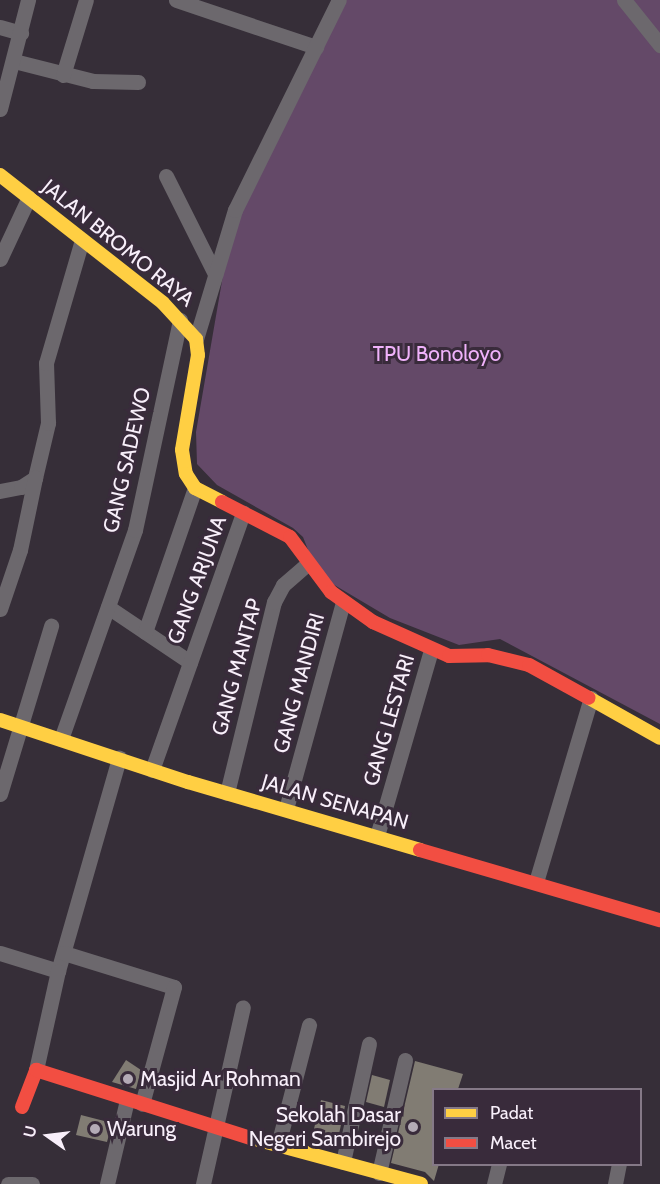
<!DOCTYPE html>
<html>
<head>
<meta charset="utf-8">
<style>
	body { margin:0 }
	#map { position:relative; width:660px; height:1184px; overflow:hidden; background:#362e38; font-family:Cabin,sans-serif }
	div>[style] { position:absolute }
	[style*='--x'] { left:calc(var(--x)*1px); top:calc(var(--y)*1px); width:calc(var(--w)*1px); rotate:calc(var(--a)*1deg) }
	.green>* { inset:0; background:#644968 }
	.building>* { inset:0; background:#817c73 }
	.street>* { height:15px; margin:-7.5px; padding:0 7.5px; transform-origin:7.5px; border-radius:7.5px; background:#6c686d }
	.slow>* { height:14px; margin:-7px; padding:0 7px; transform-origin:7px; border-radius:7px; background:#ffcf43 }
	.jam>* { height:14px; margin:-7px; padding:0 7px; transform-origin:7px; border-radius:7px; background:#f24e42 }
	.dots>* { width:16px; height:16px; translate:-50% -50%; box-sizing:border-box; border:3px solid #392b3b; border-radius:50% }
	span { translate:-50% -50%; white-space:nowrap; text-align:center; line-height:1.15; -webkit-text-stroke:6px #392b3b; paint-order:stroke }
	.street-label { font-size:21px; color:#f8effa }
	.park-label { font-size:21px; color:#f0b2fb }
	.poi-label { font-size:21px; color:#f8effa }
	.left { translate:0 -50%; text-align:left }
	.right { translate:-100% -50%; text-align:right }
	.legend { position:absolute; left:432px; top:1088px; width:210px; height:78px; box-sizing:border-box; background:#392b3b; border:2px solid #857987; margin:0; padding:8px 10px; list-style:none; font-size:18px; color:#f8effa }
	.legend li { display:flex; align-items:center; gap:12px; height:30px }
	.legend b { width:30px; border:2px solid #857987 }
	.north { position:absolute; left:18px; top:1106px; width:60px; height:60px; -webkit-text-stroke:4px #392b3b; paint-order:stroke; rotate:284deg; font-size:16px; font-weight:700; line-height:24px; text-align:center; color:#f8effa }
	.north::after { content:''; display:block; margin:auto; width:21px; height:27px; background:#f8effa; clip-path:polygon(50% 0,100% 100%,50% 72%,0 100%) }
</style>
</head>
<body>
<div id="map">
	<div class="green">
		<div style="clip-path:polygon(346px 0,660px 0,660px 724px,500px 639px,459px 645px,390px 618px,331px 583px,314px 565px,303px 537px,293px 528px,217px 485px,197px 464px,196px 432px,227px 252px,254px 180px)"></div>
	</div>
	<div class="building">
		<div style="clip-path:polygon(126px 1060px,141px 1070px,136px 1089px,112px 1082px)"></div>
		<div style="clip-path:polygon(415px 1061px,463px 1074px,458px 1089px,434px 1089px,434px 1164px,439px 1164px,434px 1181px,425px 1172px,391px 1163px)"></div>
		<div style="clip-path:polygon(372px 1075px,390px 1080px,384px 1107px,366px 1102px)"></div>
		<div style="clip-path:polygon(321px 1100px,345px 1106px,336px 1148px,311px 1141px)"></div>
		<div style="clip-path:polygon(81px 1115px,112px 1123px,107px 1142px,76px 1135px)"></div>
	</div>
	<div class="street">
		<div style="--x:176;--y:0;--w:148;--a:18.6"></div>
		<div style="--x:624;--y:0;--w:58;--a:51.3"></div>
		<div style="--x:0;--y:27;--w:22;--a:16"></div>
		<div style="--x:14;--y:61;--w:81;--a:14.2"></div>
		<div style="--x:93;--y:81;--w:45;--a:1.3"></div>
		<div style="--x:63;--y:75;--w:78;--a:-73"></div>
		<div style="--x:0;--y:109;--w:113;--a:-75.6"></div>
		<div style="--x:166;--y:176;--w:110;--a:63.4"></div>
		<div style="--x:0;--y:259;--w:68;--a:-64.9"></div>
		<div style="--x:196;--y:339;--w:135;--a:-73.2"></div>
		<div style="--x:235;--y:210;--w:234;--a:-63.7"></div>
		<div style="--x:0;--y:491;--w:21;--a:-11"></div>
		<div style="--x:21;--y:487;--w:17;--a:-33"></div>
		<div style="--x:35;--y:478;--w:57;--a:-76.7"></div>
		<div style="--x:48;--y:423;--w:60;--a:-91.9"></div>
		<div style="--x:46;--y:363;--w:128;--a:-73.7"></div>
		<div style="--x:108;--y:607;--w:99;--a:33.9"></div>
		<div style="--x:0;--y:609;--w:62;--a:-71.3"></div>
		<div style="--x:20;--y:550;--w:74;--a:-78.2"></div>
		<div style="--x:145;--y:632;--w:152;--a:-70.9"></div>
		<div style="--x:61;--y:739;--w:222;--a:-70.5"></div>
		<div style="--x:135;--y:530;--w:215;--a:-77.9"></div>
		<div style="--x:152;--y:770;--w:273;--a:-70.5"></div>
		<div style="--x:227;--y:793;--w:197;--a:-76.2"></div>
		<div style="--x:274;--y:602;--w:19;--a:-62"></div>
		<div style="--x:283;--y:585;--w:33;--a:-41"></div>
		<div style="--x:0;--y:794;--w:176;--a:-73.1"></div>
		<div style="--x:286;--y:809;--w:215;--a:-74.6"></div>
		<div style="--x:377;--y:836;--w:194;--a:-73.8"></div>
		<div style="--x:536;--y:882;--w:192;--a:-73.4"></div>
		<div style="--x:0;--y:953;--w:61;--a:17.2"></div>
		<div style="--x:58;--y:971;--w:222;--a:-74"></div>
		<div style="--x:64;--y:953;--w:115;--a:17.2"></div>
		<div style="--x:174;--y:987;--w:121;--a:105.3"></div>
		<div style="--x:36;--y:1070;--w:101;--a:-77.5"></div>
		<div style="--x:278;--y:1145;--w:124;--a:-75.5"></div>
		<div style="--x:343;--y:1162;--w:121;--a:-77.6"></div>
		<div style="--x:379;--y:1173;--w:116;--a:-77"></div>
		<div style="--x:8;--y:1184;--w:24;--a:0"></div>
		<div style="--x:107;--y:1184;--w:86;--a:-76.6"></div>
		<div style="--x:203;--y:1184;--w:181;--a:-77.3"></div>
		<div style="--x:494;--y:1184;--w:21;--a:-76"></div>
		<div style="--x:615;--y:1184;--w:20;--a:-79"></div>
	</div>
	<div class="slow">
		<div style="--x:0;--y:175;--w:207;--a:38.1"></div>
		<div style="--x:163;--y:303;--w:49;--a:47.5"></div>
		<div style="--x:196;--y:339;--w:16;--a:83"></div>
		<div style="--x:198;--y:355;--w:96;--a:99.6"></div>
		<div style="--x:182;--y:450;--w:24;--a:81"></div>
		<div style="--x:186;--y:474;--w:17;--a:57"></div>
		<div style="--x:195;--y:488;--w:30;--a:27"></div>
		<div style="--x:589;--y:698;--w:81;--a:29.4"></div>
		<div style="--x:0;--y:720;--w:198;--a:18.3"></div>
		<div style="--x:188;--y:782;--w:242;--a:16.3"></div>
		<div style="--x:251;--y:1138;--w:176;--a:15.1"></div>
	</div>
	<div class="jam">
		<div style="--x:222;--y:502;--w:76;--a:27.2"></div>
		<div style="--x:290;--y:537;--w:69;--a:53.3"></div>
		<div style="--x:331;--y:592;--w:52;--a:35.5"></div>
		<div style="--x:373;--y:622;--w:83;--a:24.1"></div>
		<div style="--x:449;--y:656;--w:39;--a:-1"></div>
		<div style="--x:488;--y:655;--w:42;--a:13.7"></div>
		<div style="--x:529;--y:665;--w:68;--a:28.8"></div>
		<div style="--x:420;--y:850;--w:250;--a:16.3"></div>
		<div style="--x:22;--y:1107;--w:40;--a:-69"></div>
		<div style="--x:36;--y:1070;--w:225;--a:17.6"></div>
	</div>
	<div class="dots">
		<div style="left:128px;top:1079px;background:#b4abb6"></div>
		<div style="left:413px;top:1127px;background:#b4abb6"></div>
		<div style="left:95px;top:1129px;background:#b4abb6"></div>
	</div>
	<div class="street-label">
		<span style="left:118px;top:243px;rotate:39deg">JALAN BROMO RAYA</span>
		<span style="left:127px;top:460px;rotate:-77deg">GANG SADEWO</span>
		<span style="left:197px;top:580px;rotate:-70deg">GANG ARJUNA</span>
		<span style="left:237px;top:667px;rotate:-75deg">GANG MANTAP</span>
		<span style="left:299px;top:683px;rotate:-75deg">GANG MANDIRI</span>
		<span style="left:389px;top:720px;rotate:-74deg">GANG LESTARI</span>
		<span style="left:335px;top:802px;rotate:16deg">JALAN SENAPAN</span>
	</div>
	<div class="park-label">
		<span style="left:437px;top:354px">TPU Bonoloyo</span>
	</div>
	<div class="poi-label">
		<span class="left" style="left:140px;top:1079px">Masjid Ar Rohman</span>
		<span class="right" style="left:401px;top:1127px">Sekolah Dasar<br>Negeri Sambirejo</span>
		<span class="left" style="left:107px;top:1129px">Warung</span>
	</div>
	<ul class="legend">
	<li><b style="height:8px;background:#ffcf43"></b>Padat</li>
	<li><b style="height:8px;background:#f24e42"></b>Macet</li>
	</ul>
	<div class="north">U</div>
</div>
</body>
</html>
